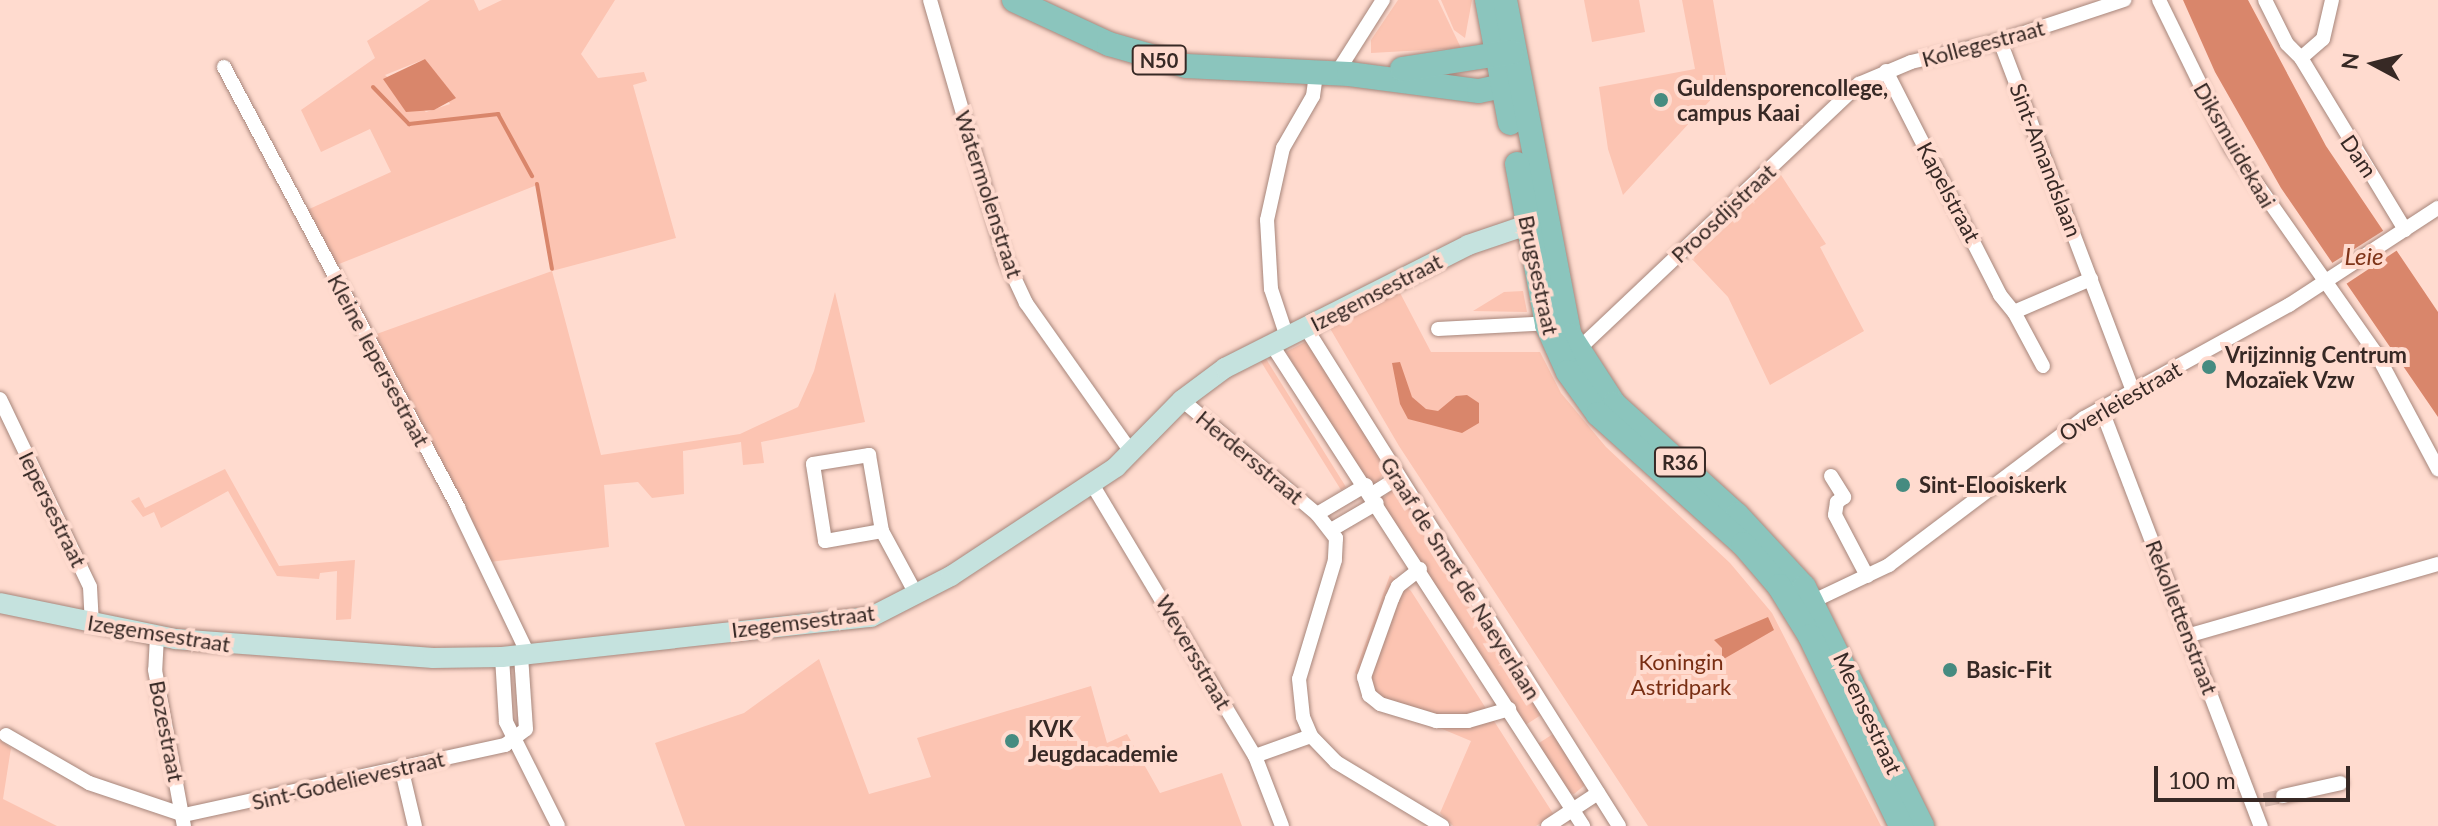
<!DOCTYPE html>
<html>
<head>
<meta charset="utf-8">
<style>
	body { margin:0 }
	#map { position:relative; width:2438px; height:826px; overflow:hidden; background:#ffdbcf; font-family:Lato,sans-serif }
	div>[style] { position:absolute }
	[style*='--x'] { left:calc(var(--x)*1px); top:calc(var(--y)*1px); width:calc(var(--w)*1px); rotate:calc(var(--a)*1deg) }
	.green>* { inset:0; background:#fcc4b2 }
	.water>* { inset:0; background:#d9866b }
	.pier>* { inset:0; background:#ffdbcf }
	.stream>* { height:4px; margin:-2px; padding:0 2px; transform-origin:2px; border-radius:2px; background:#d9866b }
	.street-tunnel>* { height:14px; margin-top:-7px; transform-origin:0; background:repeating-linear-gradient(90deg,#d7b7ad 0 14px,transparent 0 21px) }
	.roads { filter:drop-shadow(0 0 2px #a7867b) drop-shadow(0 0 2px #a7867b) }
	.street>* { height:14px; margin:-7px; padding:0 7px; transform-origin:7px; border-radius:7px; background:#fff }
	.secondary>* { height:20px; margin:-10px; padding:0 10px; transform-origin:10px; border-radius:10px; background:#c5e2de }
	.primary>* { height:24px; margin:-12px; padding:0 12px; transform-origin:12px; border-radius:12px; background:#8bc5bd }
	.dots>* { width:22px; height:22px; translate:-50% -50%; box-sizing:border-box; border:4px solid #ffdbcf; border-radius:50% }
	span { translate:-50% -50%; white-space:nowrap; text-align:center; line-height:1.15; -webkit-text-stroke:8px #ffdbcf; paint-order:stroke }
	.shield-label span { padding:2px 6px; background:#ffdbcf; border:2px solid; border-radius:6px; -webkit-text-stroke-width:0 }
	.shield-label { font-size:20px; color:#372925; font-weight:700 }
	.street-label { font-size:22px; color:#372925 }
	.poi-label { font-size:22px; color:#372925; font-weight:700 }
	.left { translate:0 -50%; text-align:left }
	.park-label { font-size:22px; color:#792e13 }
	.water-label { font-size:24px; color:#7f3419; font-style:italic }
	.north { position:absolute; left:2334px; top:24px; width:80px; height:80px; -webkit-text-stroke:6px #ffdbcf; paint-order:stroke; rotate:277deg; font-size:22px; font-weight:700; line-height:32px; text-align:center; color:#372925 }
	.north::after { content:''; display:block; margin:auto; width:28px; height:36px; background:#372925; clip-path:polygon(50% 0,100% 100%,50% 72%,0 100%) }
	.scale { position:absolute; left:2154px; top:766px; width:196px; height:36px; box-sizing:border-box; border:4px solid #372925; border-top:0; padding-left:10px; font-size:24px; line-height:28px; white-space:nowrap; color:#372925; -webkit-text-stroke:6px #ffdbcf; paint-order:stroke }
</style>
</head>
<body>
<div id="map">
	<div class="green">
		<div style="clip-path:polygon(evenodd,430px 0,474px 0,479px 11px,502px 0,615px 0,581px 54px,598px 78px,644px 72px,647px 81px,633px 85px,676px 238px,552px 271px,601px 455px,740px 434px,798px 407px,814px 371px,835px 292px,865px 422px,761px 442px,764px 463px,743px 465px,741px 442px,683px 451px,684px 494px,652px 498px,638px 482px,604px 485px,609px 547px,490px 562px,371px 336px,552px 271px,537px 185px,334px 266px,307px 210px,391px 172px,370px 129px,321px 152px,301px 110px,375px 58px,367px 41px,430px 0,425px 59px,450px 104px,426px 112px,385px 75px,425px 59px)"></div>
		<div style="clip-path:polygon(1398px 0,1438px 0,1461px 48px,1371px 53px,1371px 40px)"></div>
		<div style="clip-path:polygon(1441px 0,1472px 0,1465px 38px,1454px 30px)"></div>
		<div style="clip-path:polygon(1584px 0,1639px 0,1645px 32px,1592px 42px)"></div>
		<div style="clip-path:polygon(1682px 0,1713px 0,1727px 82px,1623px 195px,1608px 149px,1599px 87px,1695px 69px)"></div>
		<div style="clip-path:polygon(1781px 175px,1826px 244px,1820px 247px,1864px 331px,1770px 385px,1728px 297px,1692px 259px)"></div>
		<div style="clip-path:polygon(1399px 291px,1431px 352px,1540px 352px,1561px 393px,1606px 447px,1730px 563px,1772px 613px,1881px 826px,1648px 826px,1399px 446px,1328px 325px)"></div>
		<div style="clip-path:polygon(1523px 291px,1527px 312px,1473px 311px,1504px 292px)"></div>
		<div style="clip-path:polygon(1307px 341px,1387px 468px,1377px 483px,1367px 481px,1286px 352px)"></div>
		<div style="clip-path:polygon(1263px 354px,1346px 487px,1341px 490px,1258px 357px)"></div>
		<div style="clip-path:polygon(225px 469px,279px 566px,355px 560px,351px 619px,336px 620px,337px 571px,320px 573px,319px 579px,277px 576px,228px 491px,161px 528px,154px 512px,143px 517px,131px 501px,139px 497px,145px 508px)"></div>
		<div style="clip-path:polygon(1392px 489px,1402px 490px,1544px 713px,1524px 726px,1381px 501px)"></div>
		<div style="clip-path:polygon(1390px 575px,1411px 591px,1554px 815px,1536px 826px,1453px 826px,1440px 813px,1471px 741px,1380px 703px,1360px 685px,1355px 672px)"></div>
		<div style="clip-path:polygon(819px 659px,869px 794px,931px 777px,917px 738px,1091px 686px,1107px 743px,1127px 734px,1160px 793px,1222px 773px,1242px 826px,685px 826px,655px 743px,744px 713px)"></div>
		<div style="clip-path:polygon(1556px 732px,1585px 785px,1574px 794px,1568px 793px,1536px 745px)"></div>
		<div style="clip-path:polygon(0 740px,11px 748px,3px 799px,57px 826px,0 826px)"></div>
	</div>
	<div class="water">
		<div style="clip-path:polygon(2183px 0,2248px 0,2326px 146px,2438px 312px,2438px 417px,2281px 188px,2215px 72px)"></div>
		<div style="clip-path:polygon(425px 59px,456px 98px,434px 110px,406px 112px,383px 79px)"></div>
		<div style="clip-path:polygon(1400px 362px,1412px 397px,1426px 409px,1438px 411px,1456px 396px,1467px 395px,1479px 403px,1479px 423px,1462px 433px,1408px 419px,1400px 404px,1392px 363px)"></div>
		<div style="clip-path:polygon(1768px 617px,1774px 630px,1722px 660px,1722px 648px,1714px 640px)"></div>
	</div>
	<div class="pier">
		<div style="clip-path:polygon(2386px 229px,2399px 249px,2343px 286px,2329px 265px)"></div>
	</div>
	<div class="stream">
		<div style="--x:373;--y:87;--w:52;--a:45.8"></div>
		<div style="--x:409;--y:124;--w:90;--a:-6.4"></div>
		<div style="--x:498;--y:114;--w:71;--a:61.3"></div>
		<div style="--x:537;--y:184;--w:86;--a:80"></div>
	</div>
	<div class="street-tunnel">
		<div style="--x:2264;--y:800;--w:19;--a:-12"></div>
	</div>
	<div class="roads">
		<div class="street">
			<div style="--x:930;--y:0;--w:269;--a:73.8"></div>
			<div style="--x:1005;--y:258;--w:50;--a:65"></div>
			<div style="--x:1026;--y:303;--w:184;--a:54.8"></div>
			<div style="--x:2159;--y:0;--w:164;--a:63.9"></div>
			<div style="--x:2231;--y:147;--w:252;--a:54.9"></div>
			<div style="--x:2376;--y:353;--w:132;--a:61.9"></div>
			<div style="--x:2265;--y:0;--w:49;--a:63.4"></div>
			<div style="--x:2287;--y:44;--w:20;--a:45"></div>
			<div style="--x:2301;--y:58;--w:201;--a:58.8"></div>
			<div style="--x:2000;--y:41;--w:374;--a:69.2"></div>
			<div style="--x:2301;--y:58;--w:29;--a:-41"></div>
			<div style="--x:2323;--y:39;--w:40;--a:-77"></div>
			<div style="--x:224;--y:67;--w:499;--a:62"></div>
			<div style="--x:458;--y:508;--w:162;--a:64.4"></div>
			<div style="--x:1886;--y:71;--w:251;--a:63"></div>
			<div style="--x:2000;--y:295;--w:22;--a:51"></div>
			<div style="--x:1336;--y:74;--w:88;--a:-57.6"></div>
			<div style="--x:1306;--y:328;--w:588;--a:57.85"></div>
			<div style="--x:1438;--y:329;--w:114;--a:-3"></div>
			<div style="--x:1287;--y:337;--w:51;--a:-108.4"></div>
			<div style="--x:1271;--y:289;--w:69;--a:-93.3"></div>
			<div style="--x:1267;--y:220;--w:74;--a:-77.5"></div>
			<div style="--x:1283;--y:148;--w:60;--a:-60"></div>
			<div style="--x:1313;--y:96;--w:22;--a:-82"></div>
			<div style="--x:1272;--y:345;--w:573;--a:57.11"></div>
			<div style="--x:1570;--y:346;--w:16;--a:-14"></div>
			<div style="--x:1586;--y:342;--w:376;--a:-43.4"></div>
			<div style="--x:1859;--y:84;--w:56;--a:-22.9"></div>
			<div style="--x:1911;--y:62;--w:91;--a:-13.3"></div>
			<div style="--x:2000;--y:41;--w:131;--a:-18.3"></div>
			<div style="--x:2043;--y:366;--w:61;--a:-118.2"></div>
			<div style="--x:2014;--y:312;--w:84;--a:-23.2"></div>
			<div style="--x:0;--y:399;--w:208;--a:64.4"></div>
			<div style="--x:90;--y:587;--w:36;--a:87"></div>
			<div style="--x:1182;--y:400;--w:177;--a:40.2"></div>
			<div style="--x:1317;--y:514;--w:31;--a:52"></div>
			<div style="--x:1336;--y:538;--w:22;--a:93"></div>
			<div style="--x:1335;--y:560;--w:124;--a:106.8"></div>
			<div style="--x:1299;--y:679;--w:38;--a:84"></div>
			<div style="--x:1303;--y:717;--w:21;--a:67"></div>
			<div style="--x:1311;--y:736;--w:36;--a:46"></div>
			<div style="--x:1336;--y:762;--w:124;--a:31.1"></div>
			<div style="--x:2101;--y:408;--w:448;--a:69.1"></div>
			<div style="--x:1831;--y:476;--w:25;--a:58"></div>
			<div style="--x:1844;--y:497;--w:9;--a:144"></div>
			<div style="--x:1837;--y:502;--w:13;--a:99"></div>
			<div style="--x:1835;--y:515;--w:69;--a:62.3"></div>
			<div style="--x:1092;--y:484;--w:317;--a:59.1"></div>
			<div style="--x:1255;--y:756;--w:75;--a:68.9"></div>
			<div style="--x:1372;--y:494;--w:31;--a:-32"></div>
			<div style="--x:1317;--y:514;--w:57;--a:-30.6"></div>
			<div style="--x:1331;--y:530;--w:53;--a:-30.4"></div>
			<div style="--x:882;--y:531;--w:58;--a:170"></div>
			<div style="--x:825;--y:541;--w:78;--a:-98.9"></div>
			<div style="--x:813;--y:464;--w:57;--a:-9.1"></div>
			<div style="--x:869;--y:455;--w:77;--a:80.3"></div>
			<div style="--x:882;--y:531;--w:72;--a:61.6"></div>
			<div style="--x:1420;--y:569;--w:28;--a:142"></div>
			<div style="--x:1398;--y:586;--w:14;--a:115"></div>
			<div style="--x:1392;--y:599;--w:83;--a:109.7"></div>
			<div style="--x:1364;--y:677;--w:19;--a:74"></div>
			<div style="--x:1369;--y:695;--w:14;--a:39"></div>
			<div style="--x:1380;--y:704;--w:59;--a:16.9"></div>
			<div style="--x:1436;--y:721;--w:32;--a:0"></div>
			<div style="--x:1468;--y:721;--w:43;--a:-16.3"></div>
			<div style="--x:1807;--y:604;--w:91;--a:-25.4"></div>
			<div style="--x:1889;--y:565;--w:244;--a:-37"></div>
			<div style="--x:2084;--y:418;--w:234;--a:-28.9"></div>
			<div style="--x:2289;--y:305;--w:178;--a:-33.1"></div>
			<div style="--x:2190;--y:635;--w:258;--a:-16"></div>
			<div style="--x:157;--y:636;--w:34;--a:93"></div>
			<div style="--x:155;--y:670;--w:159;--a:79.5"></div>
			<div style="--x:502;--y:657;--w:65;--a:86.5"></div>
			<div style="--x:506;--y:722;--w:116;--a:63.4"></div>
			<div style="--x:6;--y:735;--w:96;--a:30"></div>
			<div style="--x:89;--y:783;--w:100;--a:18.6"></div>
			<div style="--x:184;--y:815;--w:329;--a:-12.3"></div>
			<div style="--x:505;--y:745;--w:26;--a:-37"></div>
			<div style="--x:526;--y:729;--w:74;--a:-93.9"></div>
			<div style="--x:1255;--y:756;--w:59;--a:-19.7"></div>
			<div style="--x:401;--y:767;--w:61;--a:76.7"></div>
			<div style="--x:2283;--y:796;--w:59;--a:-12.6"></div>
			<div style="--x:1548;--y:826;--w:60;--a:-33.4"></div>
		</div>
		<div class="secondary">
			<div style="--x:0;--y:603;--w:179;--a:11.6"></div>
			<div style="--x:175;--y:639;--w:259;--a:4.2"></div>
			<div style="--x:433;--y:658;--w:69;--a:-0.8"></div>
			<div style="--x:502;--y:657;--w:371;--a:-6.2"></div>
			<div style="--x:871;--y:617;--w:90;--a:-27.1"></div>
			<div style="--x:951;--y:576;--w:198;--a:-33.4"></div>
			<div style="--x:1116;--y:467;--w:94;--a:-45.4"></div>
			<div style="--x:1182;--y:400;--w:54;--a:-36.7"></div>
			<div style="--x:1225;--y:368;--w:272;--a:-26.8"></div>
			<div style="--x:1468;--y:245;--w:78;--a:-18.7"></div>
		</div>
		<div class="primary">
			<div style="--x:1014;--y:0;--w:105;--a:24.9"></div>
			<div style="--x:1109;--y:44;--w:80;--a:15.9"></div>
			<div style="--x:1186;--y:66;--w:163;--a:2.8"></div>
			<div style="--x:1349;--y:74;--w:131;--a:7.5"></div>
			<div style="--x:1479;--y:91;--w:40;--a:-12"></div>
			<div style="--x:1487;--y:0;--w:125;--a:79.4"></div>
			<div style="--x:1505;--y:0;--w:342;--a:79.1"></div>
			<div style="--x:1570;--y:336;--w:81;--a:57.1"></div>
			<div style="--x:1614;--y:404;--w:166;--a:42.1"></div>
			<div style="--x:1737;--y:515;--w:98;--a:47.1"></div>
			<div style="--x:1804;--y:587;--w:267;--a:63.7"></div>
			<div style="--x:1402;--y:69;--w:111;--a:-8.8"></div>
			<div style="--x:1517;--y:164;--w:164;--a:79.4"></div>
			<div style="--x:1547;--y:325;--w:51;--a:65.9"></div>
			<div style="--x:1568;--y:372;--w:52;--a:54.5"></div>
			<div style="--x:1598;--y:414;--w:195;--a:41.9"></div>
			<div style="--x:1743;--y:544;--w:55;--a:49.4"></div>
			<div style="--x:1779;--y:586;--w:59;--a:58.2"></div>
			<div style="--x:1810;--y:636;--w:211;--a:64.4"></div>
		</div>
	</div>
	<div class="dots">
		<div style="left:1661px;top:100px;background:#468b80"></div>
		<div style="left:2209px;top:367px;background:#468b80"></div>
		<div style="left:1903px;top:485px;background:#468b80"></div>
		<div style="left:1950px;top:670px;background:#468b80"></div>
		<div style="left:1012px;top:741px;background:#468b80"></div>
	</div>
	<div class="shield-label">
		<span style="left:1159px;top:60px">N50</span>
		<span style="left:1680px;top:462px">R36</span>
	</div>
	<div class="street-label">
		<span style="left:1983px;top:43px;rotate:-15deg">Kollegestraat</span>
		<span style="left:2235px;top:145px;rotate:60deg">Diksmuidekaai</span>
		<span style="left:2359px;top:156px;rotate:56deg">Dam</span>
		<span style="left:2046px;top:160px;rotate:69deg">Sint-Amandslaan</span>
		<span style="left:1949px;top:192px;rotate:62deg">Kapelstraat</span>
		<span style="left:989px;top:194px;rotate:72deg">Watermolenstraat</span>
		<span style="left:1723px;top:213px;rotate:-43deg">Proosdijstraat</span>
		<span style="left:1539px;top:275px;rotate:78deg">Brugsestraat</span>
		<span style="left:1376px;top:292px;rotate:-27deg">Izegemsestraat</span>
		<span style="left:379px;top:360px;rotate:62deg">Kleine Iepersestraat</span>
		<span style="left:2120px;top:401px;rotate:-30deg">Overleiestraat</span>
		<span style="left:1250px;top:457px;rotate:40deg">Herdersstraat</span>
		<span style="left:53px;top:509px;rotate:64deg">Iepersestraat</span>
		<span style="left:1461px;top:578px;rotate:58deg">Graaf de Smet de Naeyerlaan</span>
		<span style="left:2182px;top:617px;rotate:69deg">Rekollettenstraat</span>
		<span style="left:803px;top:621px;rotate:-7deg">Izegemsestraat</span>
		<span style="left:159px;top:633px;rotate:9deg">Izegemsestraat</span>
		<span style="left:1194px;top:652px;rotate:60deg">Weversstraat</span>
		<span style="left:1868px;top:713px;rotate:65deg">Meensestraat</span>
		<span style="left:167px;top:731px;rotate:79deg">Bozestraat</span>
		<span style="left:348px;top:780px;rotate:-13deg">Sint-Godelievestraat</span>
	</div>
	<div class="poi-label">
		<span class="left" style="left:1677px;top:100px">Guldensporencollege,<br>campus Kaai</span>
		<span class="left" style="left:2225px;top:367px">Vrijzinnig Centrum<br>Mozaïek Vzw</span>
		<span class="left" style="left:1919px;top:485px">Sint-Elooiskerk</span>
		<span class="left" style="left:1966px;top:670px">Basic-Fit</span>
		<span class="left" style="left:1028px;top:741px">KVK<br>Jeugdacademie</span>
	</div>
	<div class="park-label">
		<span style="left:1681px;top:674px">Koningin<br>Astridpark</span>
	</div>
	<div class="water-label">
		<span style="left:2364px;top:256px">Leie</span>
	</div>
	<div class="north">N</div>
	<div class="scale">100 m</div>
</div>
</body>
</html>
